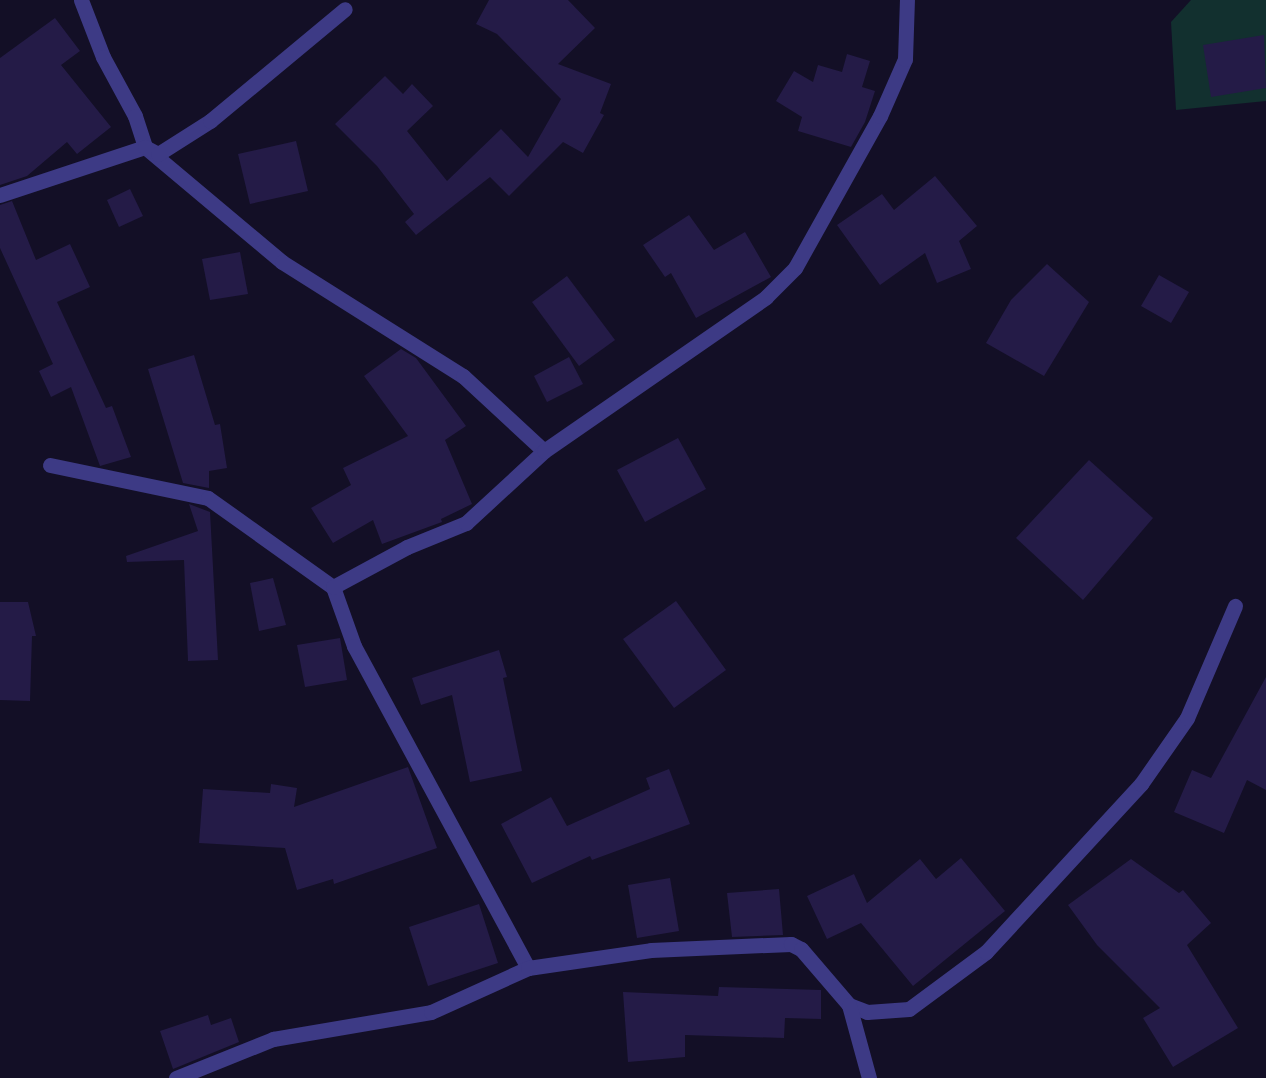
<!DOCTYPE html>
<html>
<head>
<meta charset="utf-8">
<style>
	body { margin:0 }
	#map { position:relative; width:1266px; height:1078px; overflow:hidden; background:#130f26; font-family:Barlow,sans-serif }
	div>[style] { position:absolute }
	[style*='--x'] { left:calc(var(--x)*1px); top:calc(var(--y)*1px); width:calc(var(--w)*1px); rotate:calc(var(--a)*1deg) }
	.green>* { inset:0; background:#12302f }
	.building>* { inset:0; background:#241b47 }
	.street>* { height:15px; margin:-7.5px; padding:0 7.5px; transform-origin:7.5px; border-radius:7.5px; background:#3d3a85 }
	span { translate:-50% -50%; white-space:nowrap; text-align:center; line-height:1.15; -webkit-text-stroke:4.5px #130f26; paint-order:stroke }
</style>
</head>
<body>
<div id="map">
	<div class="green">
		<div style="clip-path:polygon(1191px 0,1266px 0,1266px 101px,1176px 110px,1171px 22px)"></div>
	</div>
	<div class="building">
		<div style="clip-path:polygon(489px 0,568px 0,595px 28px,558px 64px,611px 84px,600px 113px,604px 115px,583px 153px,563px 142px,509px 196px,490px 177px,416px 235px,405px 222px,414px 214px,377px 166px,335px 124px,385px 76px,403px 94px,412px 84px,433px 106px,407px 131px,447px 181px,501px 129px,528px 157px,561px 99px,497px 34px,476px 24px)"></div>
		<div style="clip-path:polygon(55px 18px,80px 51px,61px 65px,111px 127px,77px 154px,67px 142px,27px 176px,0 185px,0 58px)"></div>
		<div style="clip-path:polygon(1264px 35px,1266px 88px,1211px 97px,1203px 45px)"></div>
		<div style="clip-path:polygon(847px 54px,870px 61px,862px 87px,875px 91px,865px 122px,851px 147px,798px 131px,802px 117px,776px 101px,794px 71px,813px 82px,818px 65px,842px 72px)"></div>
		<div style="clip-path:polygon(296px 141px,308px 191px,250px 204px,238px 154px)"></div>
		<div style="clip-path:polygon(935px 176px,977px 226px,959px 241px,971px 269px,937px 283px,925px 253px,880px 285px,837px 225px,882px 194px,894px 210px)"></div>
		<div style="clip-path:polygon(130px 189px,143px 216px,119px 227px,107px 200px)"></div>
		<div style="clip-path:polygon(12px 201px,36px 260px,70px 244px,90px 287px,57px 302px,106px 408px,112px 406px,131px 457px,100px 466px,71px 387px,51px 397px,39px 371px,53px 364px,0 248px,0 205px)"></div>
		<div style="clip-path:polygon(689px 215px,714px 250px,745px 232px,771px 277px,696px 318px,671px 273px,665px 277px,643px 245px)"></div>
		<div style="clip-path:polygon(240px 252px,248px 294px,210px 300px,202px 259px)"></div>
		<div style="clip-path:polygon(1047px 264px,1089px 302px,1044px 376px,986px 343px,1011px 300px)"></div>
		<div style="clip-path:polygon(1159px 275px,1189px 292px,1171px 323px,1141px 306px)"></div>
		<div style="clip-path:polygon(567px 276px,615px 340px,579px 366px,532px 302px)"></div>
		<div style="clip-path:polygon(401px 349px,416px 358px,466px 426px,445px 440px,472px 504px,441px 519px,442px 522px,382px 544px,373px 520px,333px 543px,311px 508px,351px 485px,343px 468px,408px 436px,364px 376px)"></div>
		<div style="clip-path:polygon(194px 355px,215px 425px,220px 424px,227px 468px,209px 471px,209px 488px,183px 483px,148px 369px)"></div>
		<div style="clip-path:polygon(569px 357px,583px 384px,547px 402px,534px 376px)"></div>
		<div style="clip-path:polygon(678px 438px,706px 489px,645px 522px,617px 470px)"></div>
		<div style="clip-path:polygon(1089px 460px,1153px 518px,1083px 600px,1016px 538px)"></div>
		<div style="clip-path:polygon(189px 504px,210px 512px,218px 660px,188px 661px,184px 560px,127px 562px,126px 556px,198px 531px)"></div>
		<div style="clip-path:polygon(273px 578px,286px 625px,259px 631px,250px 583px)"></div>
		<div style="clip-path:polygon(676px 601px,726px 670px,674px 708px,623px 639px)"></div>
		<div style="clip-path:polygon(0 602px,28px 602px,36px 636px,32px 636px,30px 701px,0 700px)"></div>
		<div style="clip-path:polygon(340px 638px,347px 680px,305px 687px,297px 645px)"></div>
		<div style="clip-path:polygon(499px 650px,507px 677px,503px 678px,522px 771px,470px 782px,452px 695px,421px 705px,412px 678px)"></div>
		<div style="clip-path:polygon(1266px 677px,1266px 790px,1247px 780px,1224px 833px,1174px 812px,1192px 770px,1211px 778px)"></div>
		<div style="clip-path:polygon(408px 767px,437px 848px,334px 884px,333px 879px,297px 890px,285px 848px,199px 843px,203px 789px,270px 793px,271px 784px,297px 788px,294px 807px)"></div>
		<div style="clip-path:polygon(669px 769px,690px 824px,592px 860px,590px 856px,532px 883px,501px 824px,551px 797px,567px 826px,650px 789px,646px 778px)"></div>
		<div style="clip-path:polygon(961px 858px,1005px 911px,913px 986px,861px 923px,827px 939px,807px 896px,854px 874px,867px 903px,920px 859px,936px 879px)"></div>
		<div style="clip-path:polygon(1131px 859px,1179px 893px,1183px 890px,1211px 923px,1187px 945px,1238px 1028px,1173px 1067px,1143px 1018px,1160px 1008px,1097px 945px,1068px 905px)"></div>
		<div style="clip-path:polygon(670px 878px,679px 931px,637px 938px,628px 885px)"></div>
		<div style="clip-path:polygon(779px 889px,783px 935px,732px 937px,727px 893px)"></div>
		<div style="clip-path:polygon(479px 904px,498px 963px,428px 986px,409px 927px)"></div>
		<div style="clip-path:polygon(719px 987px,821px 990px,821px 1019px,785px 1018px,784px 1038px,685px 1035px,685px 1057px,628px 1062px,623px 992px,718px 996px)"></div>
		<div style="clip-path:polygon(208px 1015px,211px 1025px,231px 1018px,239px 1042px,173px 1069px,160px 1031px)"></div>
	</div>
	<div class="street">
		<div style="--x:81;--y:0;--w:61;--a:68.9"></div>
		<div style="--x:103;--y:57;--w:67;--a:61.5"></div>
		<div style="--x:135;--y:116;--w:33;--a:72"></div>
		<div style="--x:145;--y:147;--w:179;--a:40"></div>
		<div style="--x:282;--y:262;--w:214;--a:32.2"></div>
		<div style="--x:463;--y:376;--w:110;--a:42.8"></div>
		<div style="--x:0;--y:195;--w:153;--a:-18.3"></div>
		<div style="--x:145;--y:147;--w:15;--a:28"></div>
		<div style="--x:158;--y:154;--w:62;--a:-32.4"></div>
		<div style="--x:210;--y:121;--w:175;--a:-39.7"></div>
		<div style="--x:50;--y:465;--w:161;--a:11.8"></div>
		<div style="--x:208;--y:498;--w:153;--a:35.5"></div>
		<div style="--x:333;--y:587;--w:63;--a:70.4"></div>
		<div style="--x:354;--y:646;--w:366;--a:61.6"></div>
		<div style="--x:333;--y:587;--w:84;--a:-28.4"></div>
		<div style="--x:407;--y:547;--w:64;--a:-22.1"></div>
		<div style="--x:466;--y:523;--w:106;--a:-42.7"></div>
		<div style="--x:544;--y:451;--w:270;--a:-34.7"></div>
		<div style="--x:766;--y:297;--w:41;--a:-45"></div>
		<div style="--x:795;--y:268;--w:174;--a:-60.8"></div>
		<div style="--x:880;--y:116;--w:62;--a:-66.3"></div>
		<div style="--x:905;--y:59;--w:59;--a:-88.1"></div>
		<div style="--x:849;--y:1005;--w:19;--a:21"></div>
		<div style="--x:867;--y:1012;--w:42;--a:-4.1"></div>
		<div style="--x:909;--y:1009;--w:96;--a:-36.5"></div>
		<div style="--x:986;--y:952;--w:229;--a:-47.3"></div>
		<div style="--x:1141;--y:784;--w:80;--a:-55.1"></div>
		<div style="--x:1187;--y:718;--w:122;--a:-66.8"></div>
		<div style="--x:176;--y:1078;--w:105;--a:-21.9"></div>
		<div style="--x:273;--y:1039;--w:160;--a:-9.7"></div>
		<div style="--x:431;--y:1012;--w:107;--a:-24.4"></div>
		<div style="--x:528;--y:968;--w:124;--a:-8.3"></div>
		<div style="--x:651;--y:950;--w:140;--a:-2.5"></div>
		<div style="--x:791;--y:944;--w:11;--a:27"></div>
		<div style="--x:801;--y:949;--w:74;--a:49.4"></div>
		<div style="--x:849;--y:1005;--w:76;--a:74.7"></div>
	</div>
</div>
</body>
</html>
